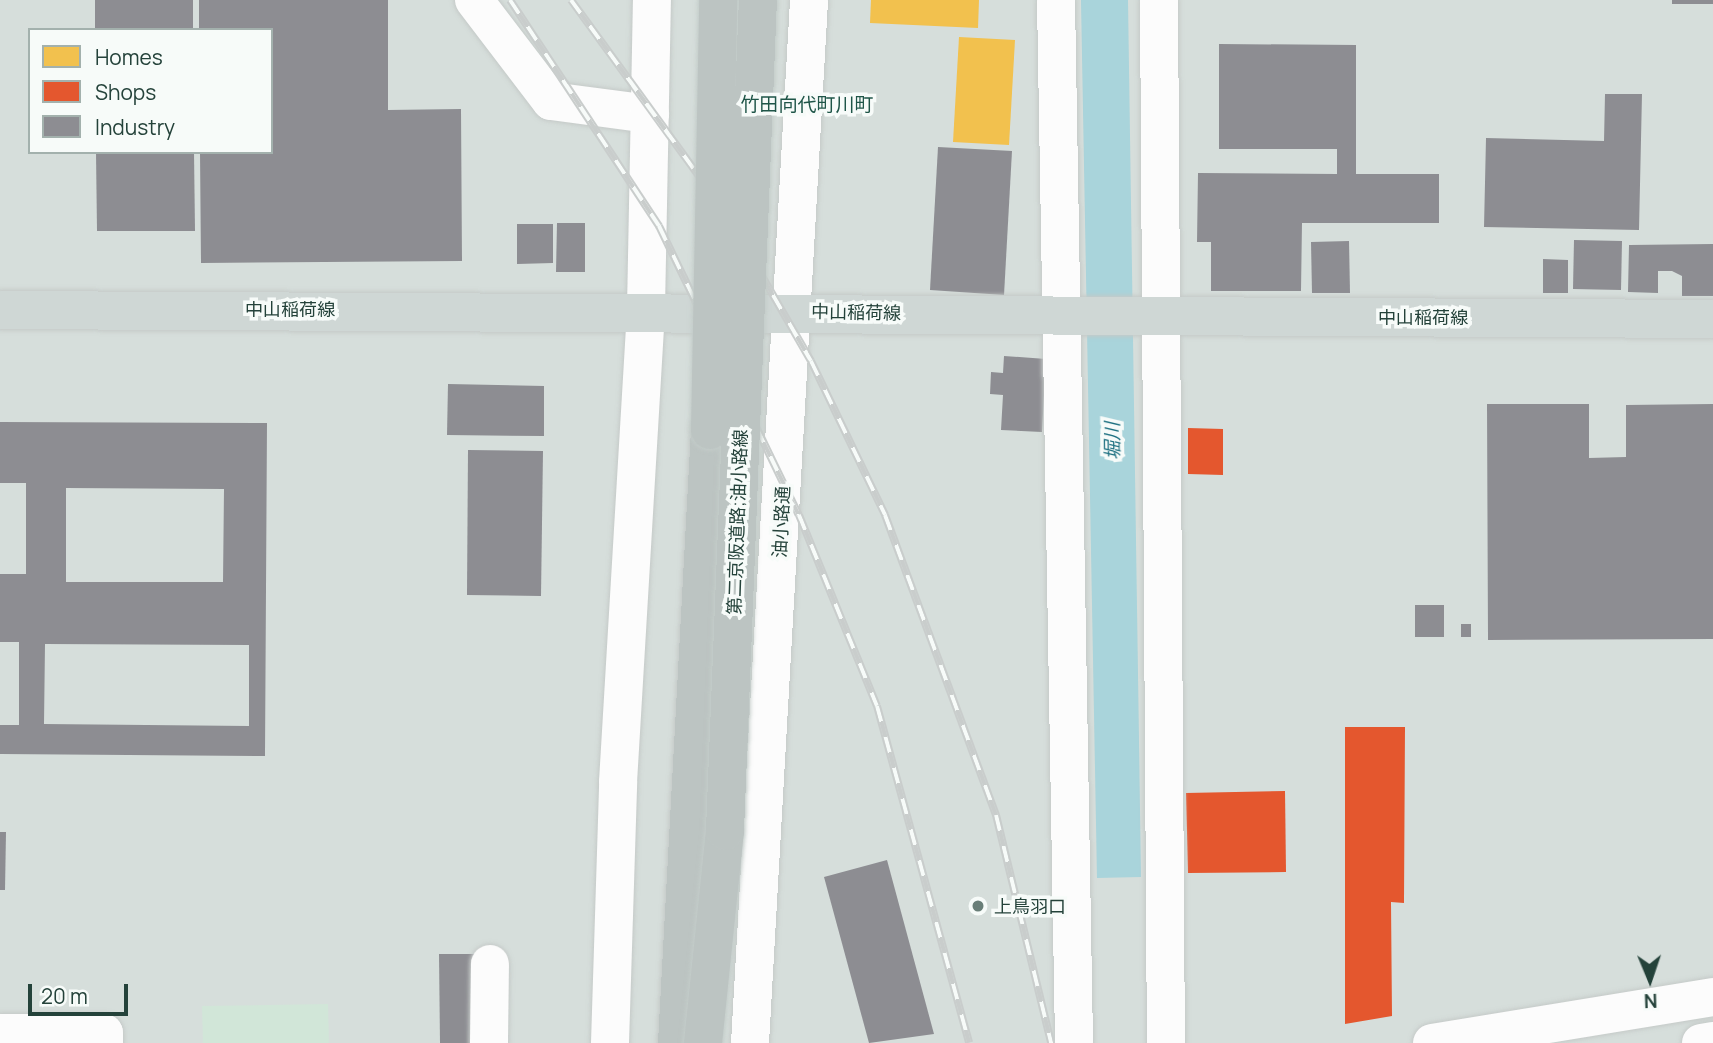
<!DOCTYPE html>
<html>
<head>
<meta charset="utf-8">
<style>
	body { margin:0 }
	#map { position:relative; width:1713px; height:1043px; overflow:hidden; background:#e8edeb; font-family:Manrope,"Noto Sans JP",sans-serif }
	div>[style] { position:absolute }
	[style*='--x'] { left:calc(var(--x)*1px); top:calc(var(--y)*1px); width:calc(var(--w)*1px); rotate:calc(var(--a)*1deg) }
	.built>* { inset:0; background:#d6dedb }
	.green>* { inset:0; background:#d1e6d8 }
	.water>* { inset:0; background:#a9d4db }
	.homes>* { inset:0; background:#f2c14e }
	.shops>* { inset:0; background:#e4572e }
	.industry>* { inset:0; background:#8d8d92 }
	.roads { filter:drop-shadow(0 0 2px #c5cac8) drop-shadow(0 0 2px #c5cac8) }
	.minor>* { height:38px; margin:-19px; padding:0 19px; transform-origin:19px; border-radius:19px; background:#fcfcfc }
	.major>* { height:38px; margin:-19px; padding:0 19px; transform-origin:19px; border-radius:19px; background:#cfd7d5 }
	.highway>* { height:38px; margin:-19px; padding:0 19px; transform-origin:19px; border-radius:19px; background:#bcc4c2 }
	.rail>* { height:8px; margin-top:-4px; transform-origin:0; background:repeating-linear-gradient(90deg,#f7fbf9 0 16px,#c9cdcc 0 32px); box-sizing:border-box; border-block:2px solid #c9cdcc }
	.bridges { filter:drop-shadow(0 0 2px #c3ccc9) drop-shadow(0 0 2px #c3ccc9) }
	.highway-bridge>* { height:38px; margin:-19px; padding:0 19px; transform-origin:19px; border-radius:19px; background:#bcc4c2 }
	.dots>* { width:19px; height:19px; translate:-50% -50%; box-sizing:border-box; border:4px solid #f7fbf9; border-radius:50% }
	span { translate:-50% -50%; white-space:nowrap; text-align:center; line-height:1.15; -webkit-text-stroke:7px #f7fbf9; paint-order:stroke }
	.street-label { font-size:18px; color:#24423a }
	.poi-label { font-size:18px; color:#24423a }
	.left { translate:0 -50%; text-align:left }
	.neighbourhood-label { font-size:19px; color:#1f5548 }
	.water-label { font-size:19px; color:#1c6f80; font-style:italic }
	.legend { position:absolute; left:28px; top:28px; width:245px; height:126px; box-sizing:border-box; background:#f7fbf9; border:2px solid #a3b1ad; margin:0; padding:9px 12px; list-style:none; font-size:21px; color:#24423a }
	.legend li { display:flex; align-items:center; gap:14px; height:35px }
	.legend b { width:35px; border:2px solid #a3b1ad }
	.north { position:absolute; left:1615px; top:945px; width:70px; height:70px; -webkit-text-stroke:5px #f7fbf9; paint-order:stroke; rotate:178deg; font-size:19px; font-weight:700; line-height:28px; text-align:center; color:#24423a }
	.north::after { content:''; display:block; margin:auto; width:24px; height:32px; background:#24423a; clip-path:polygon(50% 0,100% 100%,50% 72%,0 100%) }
	.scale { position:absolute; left:28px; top:984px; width:100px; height:32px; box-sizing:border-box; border:4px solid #24423a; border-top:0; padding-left:9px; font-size:21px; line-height:24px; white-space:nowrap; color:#24423a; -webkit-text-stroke:5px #f7fbf9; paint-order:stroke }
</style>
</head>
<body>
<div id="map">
	<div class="built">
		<div style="clip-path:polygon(evenodd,0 0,1713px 0,1713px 1043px,0 1043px,0 0,30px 30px,271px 30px,271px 152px,30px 152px,30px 30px)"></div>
	</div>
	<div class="green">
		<div style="clip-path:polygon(328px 1004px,329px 1043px,203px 1043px,202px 1006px)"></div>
	</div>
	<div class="water">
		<div style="clip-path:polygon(1081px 0,1128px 0,1141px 877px,1097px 878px)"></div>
	</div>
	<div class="homes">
		<div style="clip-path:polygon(871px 0,979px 0,978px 28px,870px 23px)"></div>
		<div style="clip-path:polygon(959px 37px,1015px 40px,1009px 145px,953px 142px)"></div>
	</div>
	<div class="shops">
		<div style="clip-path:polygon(1188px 428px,1223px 429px,1223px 475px,1188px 474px)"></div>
		<div style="clip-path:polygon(1345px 727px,1405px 727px,1404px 903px,1391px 902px,1392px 1016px,1345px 1024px)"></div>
		<div style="clip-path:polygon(1285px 791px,1286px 872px,1188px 873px,1186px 793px)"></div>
	</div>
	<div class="industry">
		<div style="clip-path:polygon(95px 0,193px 0,193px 30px,95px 30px)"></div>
		<div style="clip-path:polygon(199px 0,388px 0,388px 110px,461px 109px,462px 261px,201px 263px,200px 152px,271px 152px,271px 30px,199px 30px)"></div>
		<div style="clip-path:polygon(1672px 0,1713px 0,1713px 4px,1672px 4px)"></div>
		<div style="clip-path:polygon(1219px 44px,1356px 45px,1356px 174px,1439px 174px,1439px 223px,1302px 223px,1301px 291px,1211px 291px,1211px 242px,1197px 242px,1198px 173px,1337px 174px,1337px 149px,1219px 149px)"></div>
		<div style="clip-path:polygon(1605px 94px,1642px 94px,1639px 230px,1484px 227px,1486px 138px,1604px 141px)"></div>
		<div style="clip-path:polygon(938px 147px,1012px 151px,1004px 295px,930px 290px)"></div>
		<div style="clip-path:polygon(96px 152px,194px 152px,195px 231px,97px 231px)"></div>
		<div style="clip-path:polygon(557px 223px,585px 223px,585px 272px,556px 272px)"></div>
		<div style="clip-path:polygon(517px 224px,553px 224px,553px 263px,517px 264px)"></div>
		<div style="clip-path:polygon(1574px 240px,1622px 241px,1621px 290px,1573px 289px)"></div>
		<div style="clip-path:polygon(1349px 241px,1350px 293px,1312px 293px,1311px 242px)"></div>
		<div style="clip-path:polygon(1713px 244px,1713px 296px,1682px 296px,1682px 276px,1672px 271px,1658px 271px,1658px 293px,1628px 292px,1629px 245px)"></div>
		<div style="clip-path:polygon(1543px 259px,1568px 260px,1568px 293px,1543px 293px)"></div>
		<div style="clip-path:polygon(1004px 356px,1046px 359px,1042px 432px,1001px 430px,1003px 395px,990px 394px,991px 372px,1003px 373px)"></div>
		<div style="clip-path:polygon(448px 384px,544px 386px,544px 436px,447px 435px)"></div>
		<div style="clip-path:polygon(1487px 404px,1589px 404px,1589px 458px,1626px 457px,1626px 405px,1713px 404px,1713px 639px,1488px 640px)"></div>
		<div style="clip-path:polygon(evenodd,0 422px,267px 423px,265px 756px,0 754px,0 725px,19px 725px,19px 642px,0 642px,0 574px,26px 574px,26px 483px,0 483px,0 422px,66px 488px,224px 489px,223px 582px,66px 582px,66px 488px,0 422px,45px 644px,249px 645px,249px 726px,44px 724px,45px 644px)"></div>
		<div style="clip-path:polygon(468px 450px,543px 451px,541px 596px,467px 595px)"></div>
		<div style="clip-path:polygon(1415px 605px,1444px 605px,1444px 637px,1415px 637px)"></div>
		<div style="clip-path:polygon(1461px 624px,1471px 624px,1471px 637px,1461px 637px)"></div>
		<div style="clip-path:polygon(0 832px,6px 832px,5px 890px,0 890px)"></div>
		<div style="clip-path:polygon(887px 860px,934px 1034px,869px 1043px,824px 877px)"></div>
		<div style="clip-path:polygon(439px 954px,474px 954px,475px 1043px,440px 1043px)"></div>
	</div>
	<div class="roads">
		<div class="minor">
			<div style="--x:474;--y:0;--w:127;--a:52.7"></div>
			<div style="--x:551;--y:101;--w:100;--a:7.5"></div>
			<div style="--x:1056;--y:0;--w:1043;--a:89.01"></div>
			<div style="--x:1159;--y:0;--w:1043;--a:89.62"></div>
			<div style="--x:0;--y:1033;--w:104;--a:0"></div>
			<div style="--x:104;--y:1033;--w:10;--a:90"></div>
			<div style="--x:489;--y:1043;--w:79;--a:-89.3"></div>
			<div style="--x:610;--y:1043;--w:261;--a:-88.2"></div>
			<div style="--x:618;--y:782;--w:474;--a:-86.6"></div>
			<div style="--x:646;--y:309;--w:309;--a:-88.9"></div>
			<div style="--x:750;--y:1043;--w:1045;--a:-86.76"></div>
			<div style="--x:1432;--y:1043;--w:285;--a:-9.3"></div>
			<div style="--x:1701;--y:1043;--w:12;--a:-9"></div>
		</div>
		<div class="major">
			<div style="--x:0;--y:310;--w:1713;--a:0.3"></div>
		</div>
		<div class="highway">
			<div style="--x:677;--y:1043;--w:614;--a:-86.92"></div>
		</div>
	</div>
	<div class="rail">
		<div style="--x:510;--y:0;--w:271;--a:56.6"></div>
		<div style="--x:659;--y:226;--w:321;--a:64.2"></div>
		<div style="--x:799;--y:515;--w:206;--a:67.8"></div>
		<div style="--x:877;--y:706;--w:349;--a:74.7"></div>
		<div style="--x:571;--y:0;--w:262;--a:54"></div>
		<div style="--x:725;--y:212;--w:172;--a:60"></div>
		<div style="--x:811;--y:361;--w:171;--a:64.3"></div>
		<div style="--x:885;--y:515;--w:320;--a:69.7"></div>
		<div style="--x:996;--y:815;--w:235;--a:76.4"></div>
	</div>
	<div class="bridges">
		<div class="highway-bridge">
			<div style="--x:710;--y:430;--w:430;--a:-88.9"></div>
			<div style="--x:703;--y:1043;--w:213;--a:-84.1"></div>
			<div style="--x:725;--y:831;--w:832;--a:-87.73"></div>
		</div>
	</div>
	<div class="dots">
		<div style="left:978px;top:906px;background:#697e78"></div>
	</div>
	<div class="street-label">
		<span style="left:290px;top:309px">中山稲荷線</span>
		<span style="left:856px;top:312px;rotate:1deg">中山稲荷線</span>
		<span style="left:1423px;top:317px">中山稲荷線</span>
		<span style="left:737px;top:522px;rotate:-88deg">第二京阪道路;油小路線</span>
		<span style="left:781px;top:522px;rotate:-87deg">油小路通</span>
	</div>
	<div class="poi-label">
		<span class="left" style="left:994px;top:906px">上鳥羽口</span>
	</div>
	<div class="neighbourhood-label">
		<span style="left:807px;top:105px">竹田向代町川町</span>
	</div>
	<div class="water-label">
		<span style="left:1113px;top:441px;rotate:-91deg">堀川</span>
	</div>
	<ul class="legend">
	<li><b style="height:19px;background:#f2c14e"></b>Homes</li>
	<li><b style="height:19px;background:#e4572e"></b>Shops</li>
	<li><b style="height:19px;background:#8d8d92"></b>Industry</li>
	</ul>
	<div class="north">N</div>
	<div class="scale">20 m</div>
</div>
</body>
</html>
